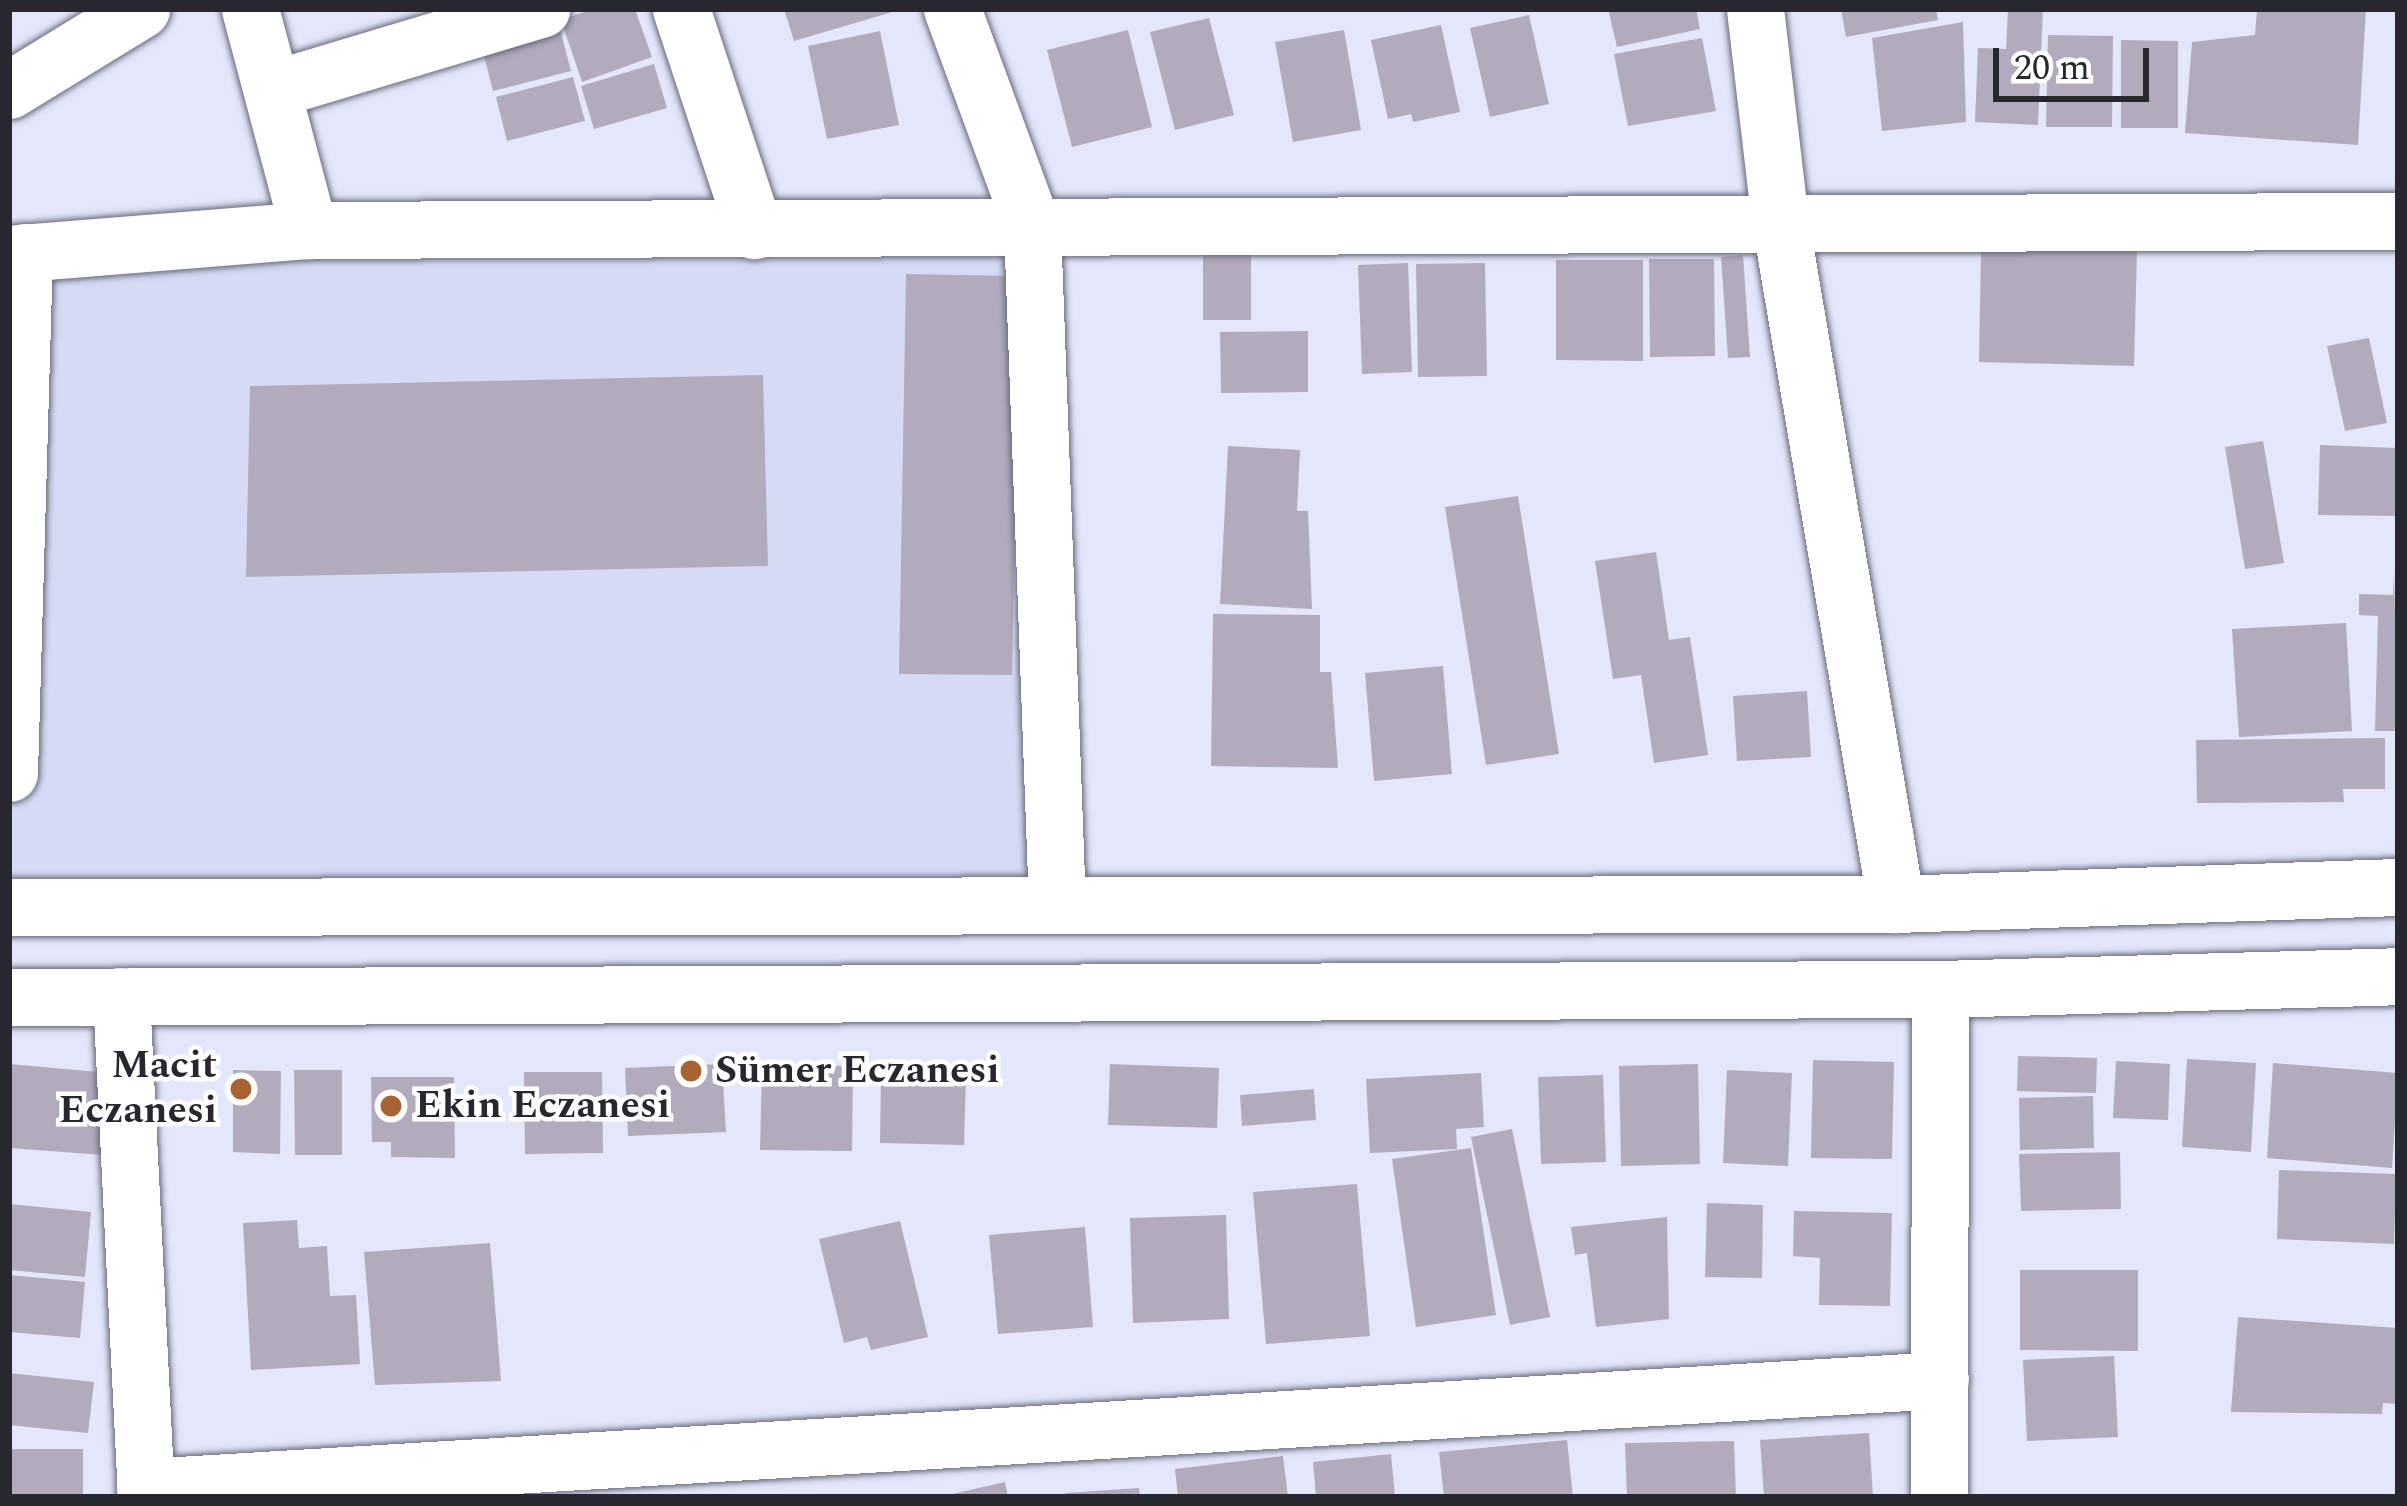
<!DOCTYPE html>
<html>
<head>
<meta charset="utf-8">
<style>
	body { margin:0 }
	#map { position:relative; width:2407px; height:1506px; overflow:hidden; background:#e4e7fa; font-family:Spectral,serif }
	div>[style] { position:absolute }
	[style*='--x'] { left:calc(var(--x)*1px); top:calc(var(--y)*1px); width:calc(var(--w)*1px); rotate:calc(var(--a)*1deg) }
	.built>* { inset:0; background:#d6dbf5 }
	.building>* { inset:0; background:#b2abbc }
	.roads { filter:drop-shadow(0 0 3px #676a7b) drop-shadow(0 0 3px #676a7b) }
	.minor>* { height:57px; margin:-28.5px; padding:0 28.5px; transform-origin:28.5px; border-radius:28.5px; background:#fff }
	.dots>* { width:33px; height:33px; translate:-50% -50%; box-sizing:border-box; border:6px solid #fff; border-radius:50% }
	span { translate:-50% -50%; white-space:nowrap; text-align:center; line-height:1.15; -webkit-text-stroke:9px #fff; paint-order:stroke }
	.poi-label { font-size:39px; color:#27282f; font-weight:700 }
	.right { translate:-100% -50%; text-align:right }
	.left { translate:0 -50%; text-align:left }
	.frame { position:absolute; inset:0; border:12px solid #27282f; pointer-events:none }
	.scale { position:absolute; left:1993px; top:48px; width:156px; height:54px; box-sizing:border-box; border:6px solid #27282f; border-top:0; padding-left:15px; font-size:36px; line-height:42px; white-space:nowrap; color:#27282f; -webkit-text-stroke:9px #fff; paint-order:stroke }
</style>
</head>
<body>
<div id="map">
	<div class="built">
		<div style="clip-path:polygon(1032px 227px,1057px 905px,9px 907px,24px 252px)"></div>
	</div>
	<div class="building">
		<div style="clip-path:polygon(592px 9px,635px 9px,652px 57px,582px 82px,561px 20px)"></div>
		<div style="clip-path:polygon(784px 9px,899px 9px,899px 10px,794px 41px)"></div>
		<div style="clip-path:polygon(1608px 9px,1696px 9px,1700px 29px,1617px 47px)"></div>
		<div style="clip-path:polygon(1841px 9px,1936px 9px,1938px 20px,1846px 37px)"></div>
		<div style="clip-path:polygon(2008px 9px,2043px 9px,2038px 125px,1975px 122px,1978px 48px,2006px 49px)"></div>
		<div style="clip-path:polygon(2257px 9px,2366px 9px,2358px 145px,2185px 133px,2192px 42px,2255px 35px)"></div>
		<div style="clip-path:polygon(1529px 15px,1549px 104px,1490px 117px,1470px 28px)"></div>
		<div style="clip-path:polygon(1209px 18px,1234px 115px,1175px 130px,1150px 32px)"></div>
		<div style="clip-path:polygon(1963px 22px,1966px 122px,1882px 131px,1872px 38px)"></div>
		<div style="clip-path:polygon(559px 25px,571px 71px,493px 91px,481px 44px)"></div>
		<div style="clip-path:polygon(1441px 25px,1460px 112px,1413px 122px,1411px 114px,1388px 119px,1371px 40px)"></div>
		<div style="clip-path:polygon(1128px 30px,1152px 127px,1072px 147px,1047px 50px)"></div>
		<div style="clip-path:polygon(1344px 30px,1361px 130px,1293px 142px,1275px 42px)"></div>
		<div style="clip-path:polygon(880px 31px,899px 125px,827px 139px,808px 46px)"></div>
		<div style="clip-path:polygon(2048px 35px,2113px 36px,2112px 127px,2046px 127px)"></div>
		<div style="clip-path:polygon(1702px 38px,1716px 111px,1628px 126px,1614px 54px)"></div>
		<div style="clip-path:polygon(2121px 40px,2178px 41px,2178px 128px,2121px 128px)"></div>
		<div style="clip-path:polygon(654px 64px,667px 108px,594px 129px,581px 86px)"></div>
		<div style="clip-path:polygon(573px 77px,585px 121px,507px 141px,496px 97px)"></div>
		<div style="clip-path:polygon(1981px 247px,2137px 251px,2134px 366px,1979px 362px)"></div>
		<div style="clip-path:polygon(1203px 255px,1251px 255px,1251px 320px,1203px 320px)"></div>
		<div style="clip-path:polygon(1743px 255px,1750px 357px,1728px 358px,1721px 257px)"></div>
		<div style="clip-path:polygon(1649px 259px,1714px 259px,1715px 356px,1650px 357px)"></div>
		<div style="clip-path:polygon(1556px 260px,1643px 260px,1643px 361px,1556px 360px)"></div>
		<div style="clip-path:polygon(1408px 263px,1412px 372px,1362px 374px,1358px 265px)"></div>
		<div style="clip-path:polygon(1485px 263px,1487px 376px,1418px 377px,1416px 264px)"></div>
		<div style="clip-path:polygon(906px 274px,1020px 276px,1012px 675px,899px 674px)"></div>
		<div style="clip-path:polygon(1308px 331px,1308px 392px,1221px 393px,1220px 332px)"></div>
		<div style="clip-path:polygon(2369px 338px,2387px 423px,2345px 431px,2327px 346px)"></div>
		<div style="clip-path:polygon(763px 375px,768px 566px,246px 577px,250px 386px)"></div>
		<div style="clip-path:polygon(2263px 441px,2284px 563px,2245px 569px,2225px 447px)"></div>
		<div style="clip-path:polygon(2320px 445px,2398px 448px,2398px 516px,2318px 515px)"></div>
		<div style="clip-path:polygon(1228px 446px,1300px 450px,1297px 511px,1308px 511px,1312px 609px,1220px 604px)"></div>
		<div style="clip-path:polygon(1518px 496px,1559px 754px,1486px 765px,1445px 507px)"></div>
		<div style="clip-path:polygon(1656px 552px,1669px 640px,1690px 637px,1708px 755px,1654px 763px,1641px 675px,1613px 679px,1595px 561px)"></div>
		<div style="clip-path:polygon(2394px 574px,2398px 731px,2375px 731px,2378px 616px,2359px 615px,2359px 594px,2393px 595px)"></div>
		<div style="clip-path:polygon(1213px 614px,1320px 615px,1320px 672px,1331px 672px,1338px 768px,1211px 766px)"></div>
		<div style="clip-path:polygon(2346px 623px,2352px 731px,2239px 737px,2232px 629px)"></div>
		<div style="clip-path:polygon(1443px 666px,1452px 774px,1374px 781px,1365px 673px)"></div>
		<div style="clip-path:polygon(1807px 691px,1811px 757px,1737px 761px,1733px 696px)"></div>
		<div style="clip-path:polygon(2385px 738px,2385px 789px,2343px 789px,2344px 802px,2197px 803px,2196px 740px)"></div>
		<div style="clip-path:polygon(2018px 1056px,2097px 1058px,2096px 1093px,2017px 1091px)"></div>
		<div style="clip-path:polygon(2187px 1059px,2256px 1063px,2251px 1152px,2182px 1147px)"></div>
		<div style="clip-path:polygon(1813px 1060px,1894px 1062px,1892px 1159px,1811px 1158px)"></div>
		<div style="clip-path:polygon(2116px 1061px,2170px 1064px,2168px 1120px,2113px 1118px)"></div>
		<div style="clip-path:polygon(2273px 1063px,2398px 1073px,2392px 1168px,2267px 1158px)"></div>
		<div style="clip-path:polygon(9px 1064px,110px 1073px,103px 1155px,9px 1148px)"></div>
		<div style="clip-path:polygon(722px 1064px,726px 1132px,628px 1136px,625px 1068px)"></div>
		<div style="clip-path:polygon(1110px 1064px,1219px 1068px,1217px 1128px,1108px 1125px)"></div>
		<div style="clip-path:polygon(1698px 1064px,1700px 1164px,1621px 1166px,1619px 1066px)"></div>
		<div style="clip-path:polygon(762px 1065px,853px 1066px,852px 1151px,760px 1150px)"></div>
		<div style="clip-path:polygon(233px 1070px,281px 1071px,280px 1154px,233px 1152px)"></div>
		<div style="clip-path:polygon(294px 1070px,342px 1070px,342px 1155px,295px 1155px)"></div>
		<div style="clip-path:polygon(1727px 1070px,1792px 1073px,1788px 1166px,1723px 1163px)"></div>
		<div style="clip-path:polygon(881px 1071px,966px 1074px,964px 1145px,880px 1143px)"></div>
		<div style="clip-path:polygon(524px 1072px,602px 1072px,603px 1153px,525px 1154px)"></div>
		<div style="clip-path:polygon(1481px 1073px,1484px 1127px,1456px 1129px,1457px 1149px,1370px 1153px,1366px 1079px)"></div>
		<div style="clip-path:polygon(1603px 1075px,1606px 1162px,1541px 1164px,1538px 1077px)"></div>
		<div style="clip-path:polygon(371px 1077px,454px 1077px,455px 1158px,391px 1157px,391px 1142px,372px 1142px)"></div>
		<div style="clip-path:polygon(1314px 1089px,1316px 1120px,1242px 1126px,1240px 1095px)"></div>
		<div style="clip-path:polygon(2093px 1096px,2094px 1148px,2020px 1150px,2019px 1098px)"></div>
		<div style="clip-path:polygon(1512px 1129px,1550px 1317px,1510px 1325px,1471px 1137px)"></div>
		<div style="clip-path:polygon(1471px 1148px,1496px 1315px,1416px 1327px,1392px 1159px)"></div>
		<div style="clip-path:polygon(2120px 1152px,2121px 1209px,2021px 1211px,2019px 1154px)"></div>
		<div style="clip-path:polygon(2279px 1170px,2396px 1174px,2394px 1244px,2277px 1239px)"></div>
		<div style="clip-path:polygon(1357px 1184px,1370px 1336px,1266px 1344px,1253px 1192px)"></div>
		<div style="clip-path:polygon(1707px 1203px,1763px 1205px,1762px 1278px,1705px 1277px)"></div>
		<div style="clip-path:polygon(9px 1204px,91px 1212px,85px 1277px,9px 1270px)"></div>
		<div style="clip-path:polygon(1794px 1211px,1892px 1213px,1890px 1306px,1819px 1305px,1820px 1258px,1793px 1256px)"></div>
		<div style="clip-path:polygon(1226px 1215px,1229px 1319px,1133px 1323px,1130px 1218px)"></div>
		<div style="clip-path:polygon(1667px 1217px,1669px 1319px,1596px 1327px,1587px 1253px,1575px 1255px,1571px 1227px)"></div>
		<div style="clip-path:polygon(297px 1220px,299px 1248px,327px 1246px,330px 1296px,356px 1295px,360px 1364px,251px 1370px,243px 1223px)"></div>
		<div style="clip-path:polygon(900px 1221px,928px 1337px,871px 1350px,867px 1337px,844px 1343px,819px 1239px)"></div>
		<div style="clip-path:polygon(1085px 1227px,1093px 1327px,998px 1334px,989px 1235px)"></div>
		<div style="clip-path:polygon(490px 1243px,501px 1381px,375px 1385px,364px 1252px)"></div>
		<div style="clip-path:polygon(2020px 1270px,2138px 1270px,2138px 1351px,2020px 1350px)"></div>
		<div style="clip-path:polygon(9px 1275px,85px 1282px,80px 1338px,9px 1332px)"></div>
		<div style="clip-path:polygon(2238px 1317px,2398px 1328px,2398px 1404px,2383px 1403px,2382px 1414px,2231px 1412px)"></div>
		<div style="clip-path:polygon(2114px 1356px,2118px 1437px,2027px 1441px,2023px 1360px)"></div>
		<div style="clip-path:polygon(9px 1373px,94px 1382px,88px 1433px,9px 1425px)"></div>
		<div style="clip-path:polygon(1869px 1433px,1873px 1497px,1764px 1497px,1760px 1440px)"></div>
		<div style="clip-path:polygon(1567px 1440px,1573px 1497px,1444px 1497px,1439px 1452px)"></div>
		<div style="clip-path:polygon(1734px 1441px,1736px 1497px,1627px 1497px,1625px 1443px)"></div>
		<div style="clip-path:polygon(9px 1449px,83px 1449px,83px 1497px,9px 1497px)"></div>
		<div style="clip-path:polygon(1391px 1454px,1395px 1497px,1316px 1497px,1313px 1462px)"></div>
		<div style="clip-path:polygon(1283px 1456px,1288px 1497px,1178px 1497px,1175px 1469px)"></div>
		<div style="clip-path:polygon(1005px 1482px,1008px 1497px,949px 1497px,948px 1495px)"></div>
		<div style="clip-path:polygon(1139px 1488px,1140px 1497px,1065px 1497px,1065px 1493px)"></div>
	</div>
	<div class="roads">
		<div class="minor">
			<div style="--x:250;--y:9;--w:229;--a:75.1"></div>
			<div style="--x:681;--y:9;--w:233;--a:71.7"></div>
			<div style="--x:952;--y:9;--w:232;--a:69.8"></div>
			<div style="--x:1032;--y:227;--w:678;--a:87.89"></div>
			<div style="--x:1755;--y:9;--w:213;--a:83.3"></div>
			<div style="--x:1780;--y:221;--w:693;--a:80.36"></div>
			<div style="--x:277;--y:88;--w:276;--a:-16.7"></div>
			<div style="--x:9;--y:90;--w:155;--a:-31.5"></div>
			<div style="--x:9;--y:254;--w:301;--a:-4.6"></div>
			<div style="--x:309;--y:230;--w:2089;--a:-0.25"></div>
			<div style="--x:9;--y:773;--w:521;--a:-88.35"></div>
			<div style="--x:9;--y:907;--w:1887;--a:-0.09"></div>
			<div style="--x:1896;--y:904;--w:502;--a:-1.94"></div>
			<div style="--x:121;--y:996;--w:502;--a:87.14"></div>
			<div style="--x:9;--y:997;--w:1931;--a:-0.24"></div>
			<div style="--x:1940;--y:989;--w:458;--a:-1.6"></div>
			<div style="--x:145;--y:1487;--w:1798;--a:-3.41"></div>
			<div style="--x:1939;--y:1497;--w:508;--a:-89.89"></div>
		</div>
	</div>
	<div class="dots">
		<div style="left:691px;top:1071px;background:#a76332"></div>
		<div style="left:241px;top:1089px;background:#a76332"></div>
		<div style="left:391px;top:1106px;background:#a76332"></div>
	</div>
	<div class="poi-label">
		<span class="right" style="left:217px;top:1089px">Macit<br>Eczanesi</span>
		<span class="left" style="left:715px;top:1071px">Sümer Eczanesi</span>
		<span class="left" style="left:415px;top:1106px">Ekin Eczanesi</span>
	</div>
	<div class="frame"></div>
	<div class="scale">20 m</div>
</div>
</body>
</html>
